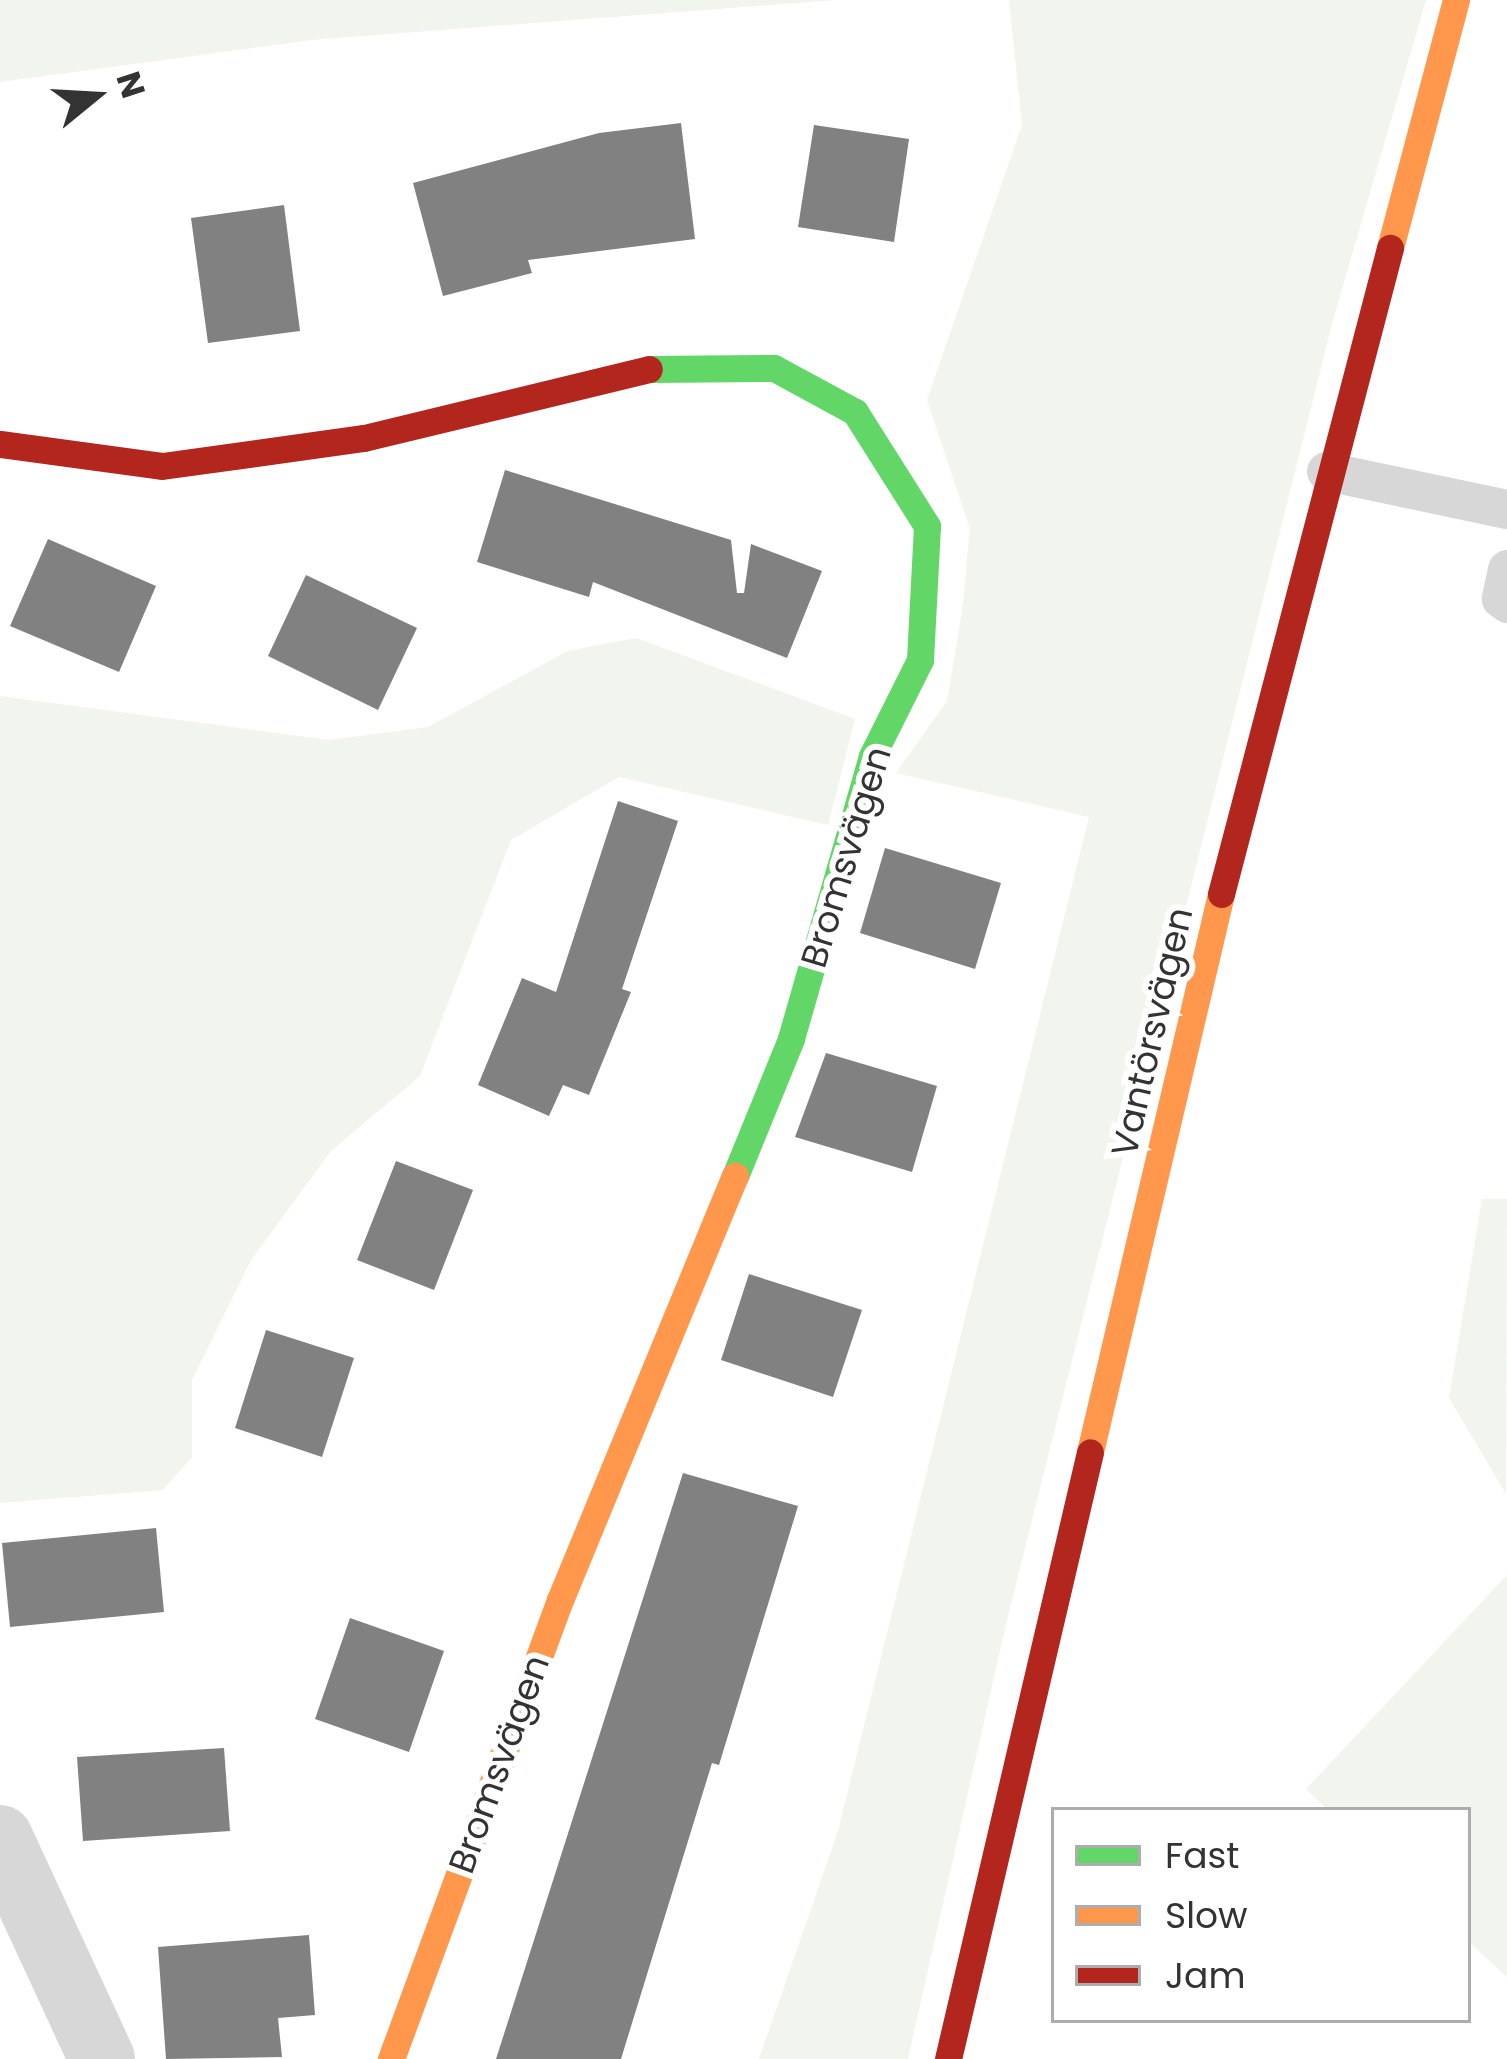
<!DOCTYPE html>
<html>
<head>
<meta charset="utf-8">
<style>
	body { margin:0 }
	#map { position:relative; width:1507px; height:2059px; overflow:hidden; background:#fff; font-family:Poppins,sans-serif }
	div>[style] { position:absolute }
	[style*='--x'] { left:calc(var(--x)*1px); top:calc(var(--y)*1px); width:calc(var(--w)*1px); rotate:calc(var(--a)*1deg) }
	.green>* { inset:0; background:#f1f5ed }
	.building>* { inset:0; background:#818181 }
	.lane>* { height:39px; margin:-19.5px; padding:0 19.5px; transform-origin:19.5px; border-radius:19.5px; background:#d7d7d7 }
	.street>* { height:66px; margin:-33px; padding:0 33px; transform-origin:33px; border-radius:33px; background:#d7d7d7 }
	.fast>* { height:27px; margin:-13.5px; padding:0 13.5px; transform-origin:13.5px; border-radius:13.5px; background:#63d668 }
	.slow>* { height:27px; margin:-13.5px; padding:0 13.5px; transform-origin:13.5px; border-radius:13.5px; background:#ff974d }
	.jam>* { height:27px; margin:-13.5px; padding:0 13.5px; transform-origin:13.5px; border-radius:13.5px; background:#b3261e }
	span { translate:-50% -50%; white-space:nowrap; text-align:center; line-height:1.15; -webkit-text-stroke:12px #fff; paint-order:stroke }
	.street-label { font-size:36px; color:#333 }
	.legend { position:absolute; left:1051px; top:1807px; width:420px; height:216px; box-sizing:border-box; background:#fff; border:3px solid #adadad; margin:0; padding:15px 21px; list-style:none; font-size:36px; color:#333 }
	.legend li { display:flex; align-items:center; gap:24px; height:60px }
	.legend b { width:60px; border:3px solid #adadad }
	.north { position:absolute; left:36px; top:36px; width:120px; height:120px; -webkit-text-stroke:9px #fff; paint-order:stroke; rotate:72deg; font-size:33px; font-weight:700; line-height:48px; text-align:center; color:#333 }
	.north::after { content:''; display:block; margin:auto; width:42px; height:54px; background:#333; clip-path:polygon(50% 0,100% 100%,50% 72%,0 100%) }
</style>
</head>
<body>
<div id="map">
	<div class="green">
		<div style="clip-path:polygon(0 0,836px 0,311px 40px,0 82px)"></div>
		<div style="clip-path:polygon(1009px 0,1426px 0,1333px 320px,1006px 1624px,908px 2059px,759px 2059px,838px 1831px,1089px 817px,896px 773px,947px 701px,962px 612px,970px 529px,927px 400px,1022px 125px)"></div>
		<div style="clip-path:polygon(636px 638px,855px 719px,828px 825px,619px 777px,511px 840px,420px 1076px,331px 1151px,251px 1260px,192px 1380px,192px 1457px,163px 1490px,0 1503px,0 696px,329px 740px,428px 727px,568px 651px)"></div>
		<div style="clip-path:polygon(1482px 1199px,1507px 1199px,1506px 1494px,1449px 1398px)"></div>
		<div style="clip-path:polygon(1507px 1575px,1507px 1977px,1468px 1941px,1468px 1810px,1328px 1810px,1306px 1789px)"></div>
	</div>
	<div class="building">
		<div style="clip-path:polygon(681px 123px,695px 239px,528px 260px,532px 273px,443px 296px,413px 183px,599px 133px)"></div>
		<div style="clip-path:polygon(814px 125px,909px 139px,894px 242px,798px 227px)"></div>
		<div style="clip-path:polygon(284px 205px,300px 331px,208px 343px,191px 218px)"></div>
		<div style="clip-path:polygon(505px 470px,731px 540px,737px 593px,744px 593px,751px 544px,822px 571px,787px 658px,593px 582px,589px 597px,477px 562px)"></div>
		<div style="clip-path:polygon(48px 539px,156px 586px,119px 672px,10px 626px)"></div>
		<div style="clip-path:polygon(306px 575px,417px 628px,378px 710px,268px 656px)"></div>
		<div style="clip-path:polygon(618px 801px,678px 821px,622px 989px,631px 992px,589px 1095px,563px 1085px,549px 1116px,478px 1085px,522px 978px,556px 992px)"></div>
		<div style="clip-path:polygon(885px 848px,1001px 883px,975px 969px,860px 933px)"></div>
		<div style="clip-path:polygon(826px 1053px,937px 1086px,912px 1172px,795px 1137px)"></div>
		<div style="clip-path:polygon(396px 1161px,473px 1190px,434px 1290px,357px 1260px)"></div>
		<div style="clip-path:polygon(749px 1274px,862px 1310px,833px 1397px,721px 1360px)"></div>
		<div style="clip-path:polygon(266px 1330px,354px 1358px,322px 1457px,235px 1428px)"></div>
		<div style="clip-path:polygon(683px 1473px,798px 1506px,719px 1765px,712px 1763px,621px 2059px,496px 2059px)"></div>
		<div style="clip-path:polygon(156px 1528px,164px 1612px,10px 1627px,2px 1543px)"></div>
		<div style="clip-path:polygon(350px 1618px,444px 1651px,409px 1752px,315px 1719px)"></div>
		<div style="clip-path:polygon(224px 1748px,230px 1831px,83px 1841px,77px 1757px)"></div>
		<div style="clip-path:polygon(309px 1935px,315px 2015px,278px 2018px,282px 2057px,166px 2059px,158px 1947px)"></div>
	</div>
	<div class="lane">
		<div style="--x:1326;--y:471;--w:185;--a:11.9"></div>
		<div style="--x:1507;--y:569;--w:30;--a:102"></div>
		<div style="--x:1501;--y:598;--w:8;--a:40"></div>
	</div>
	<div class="street">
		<div style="--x:0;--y:1838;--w:243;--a:65.2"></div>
	</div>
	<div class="fast">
		<div style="--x:649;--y:369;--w:125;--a:-0.5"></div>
		<div style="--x:774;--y:368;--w:92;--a:28.5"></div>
		<div style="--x:855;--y:412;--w:135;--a:57.7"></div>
		<div style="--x:927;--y:526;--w:134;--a:93"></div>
		<div style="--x:920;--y:660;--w:107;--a:116.6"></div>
		<div style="--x:872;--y:756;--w:294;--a:106"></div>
		<div style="--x:791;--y:1039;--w:148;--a:112.2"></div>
	</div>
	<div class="slow">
		<div style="--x:1390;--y:248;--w:257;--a:-75.1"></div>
		<div style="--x:1090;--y:1452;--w:573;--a:-76.79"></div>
		<div style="--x:391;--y:2059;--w:489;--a:-69.8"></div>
		<div style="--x:560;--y:1600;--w:459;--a:-67.6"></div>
	</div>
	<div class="jam">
		<div style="--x:0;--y:444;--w:163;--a:7.7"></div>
		<div style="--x:162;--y:466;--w:204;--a:-7.9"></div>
		<div style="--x:364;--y:438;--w:293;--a:-13.6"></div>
		<div style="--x:1221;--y:894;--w:668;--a:-75.34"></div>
		<div style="--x:948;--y:2059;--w:623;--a:-76.83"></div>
	</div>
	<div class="street-label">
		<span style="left:846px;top:857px;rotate:-73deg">Bromsvägen</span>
		<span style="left:1152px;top:1032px;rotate:-77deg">Vantörsvägen</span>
		<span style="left:499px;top:1764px;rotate:-70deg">Bromsvägen</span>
	</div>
	<ul class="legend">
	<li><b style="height:15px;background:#63d668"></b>Fast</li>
	<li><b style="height:15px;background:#ff974d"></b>Slow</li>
	<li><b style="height:15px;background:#b3261e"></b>Jam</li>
	</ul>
	<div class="north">N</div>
</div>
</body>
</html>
